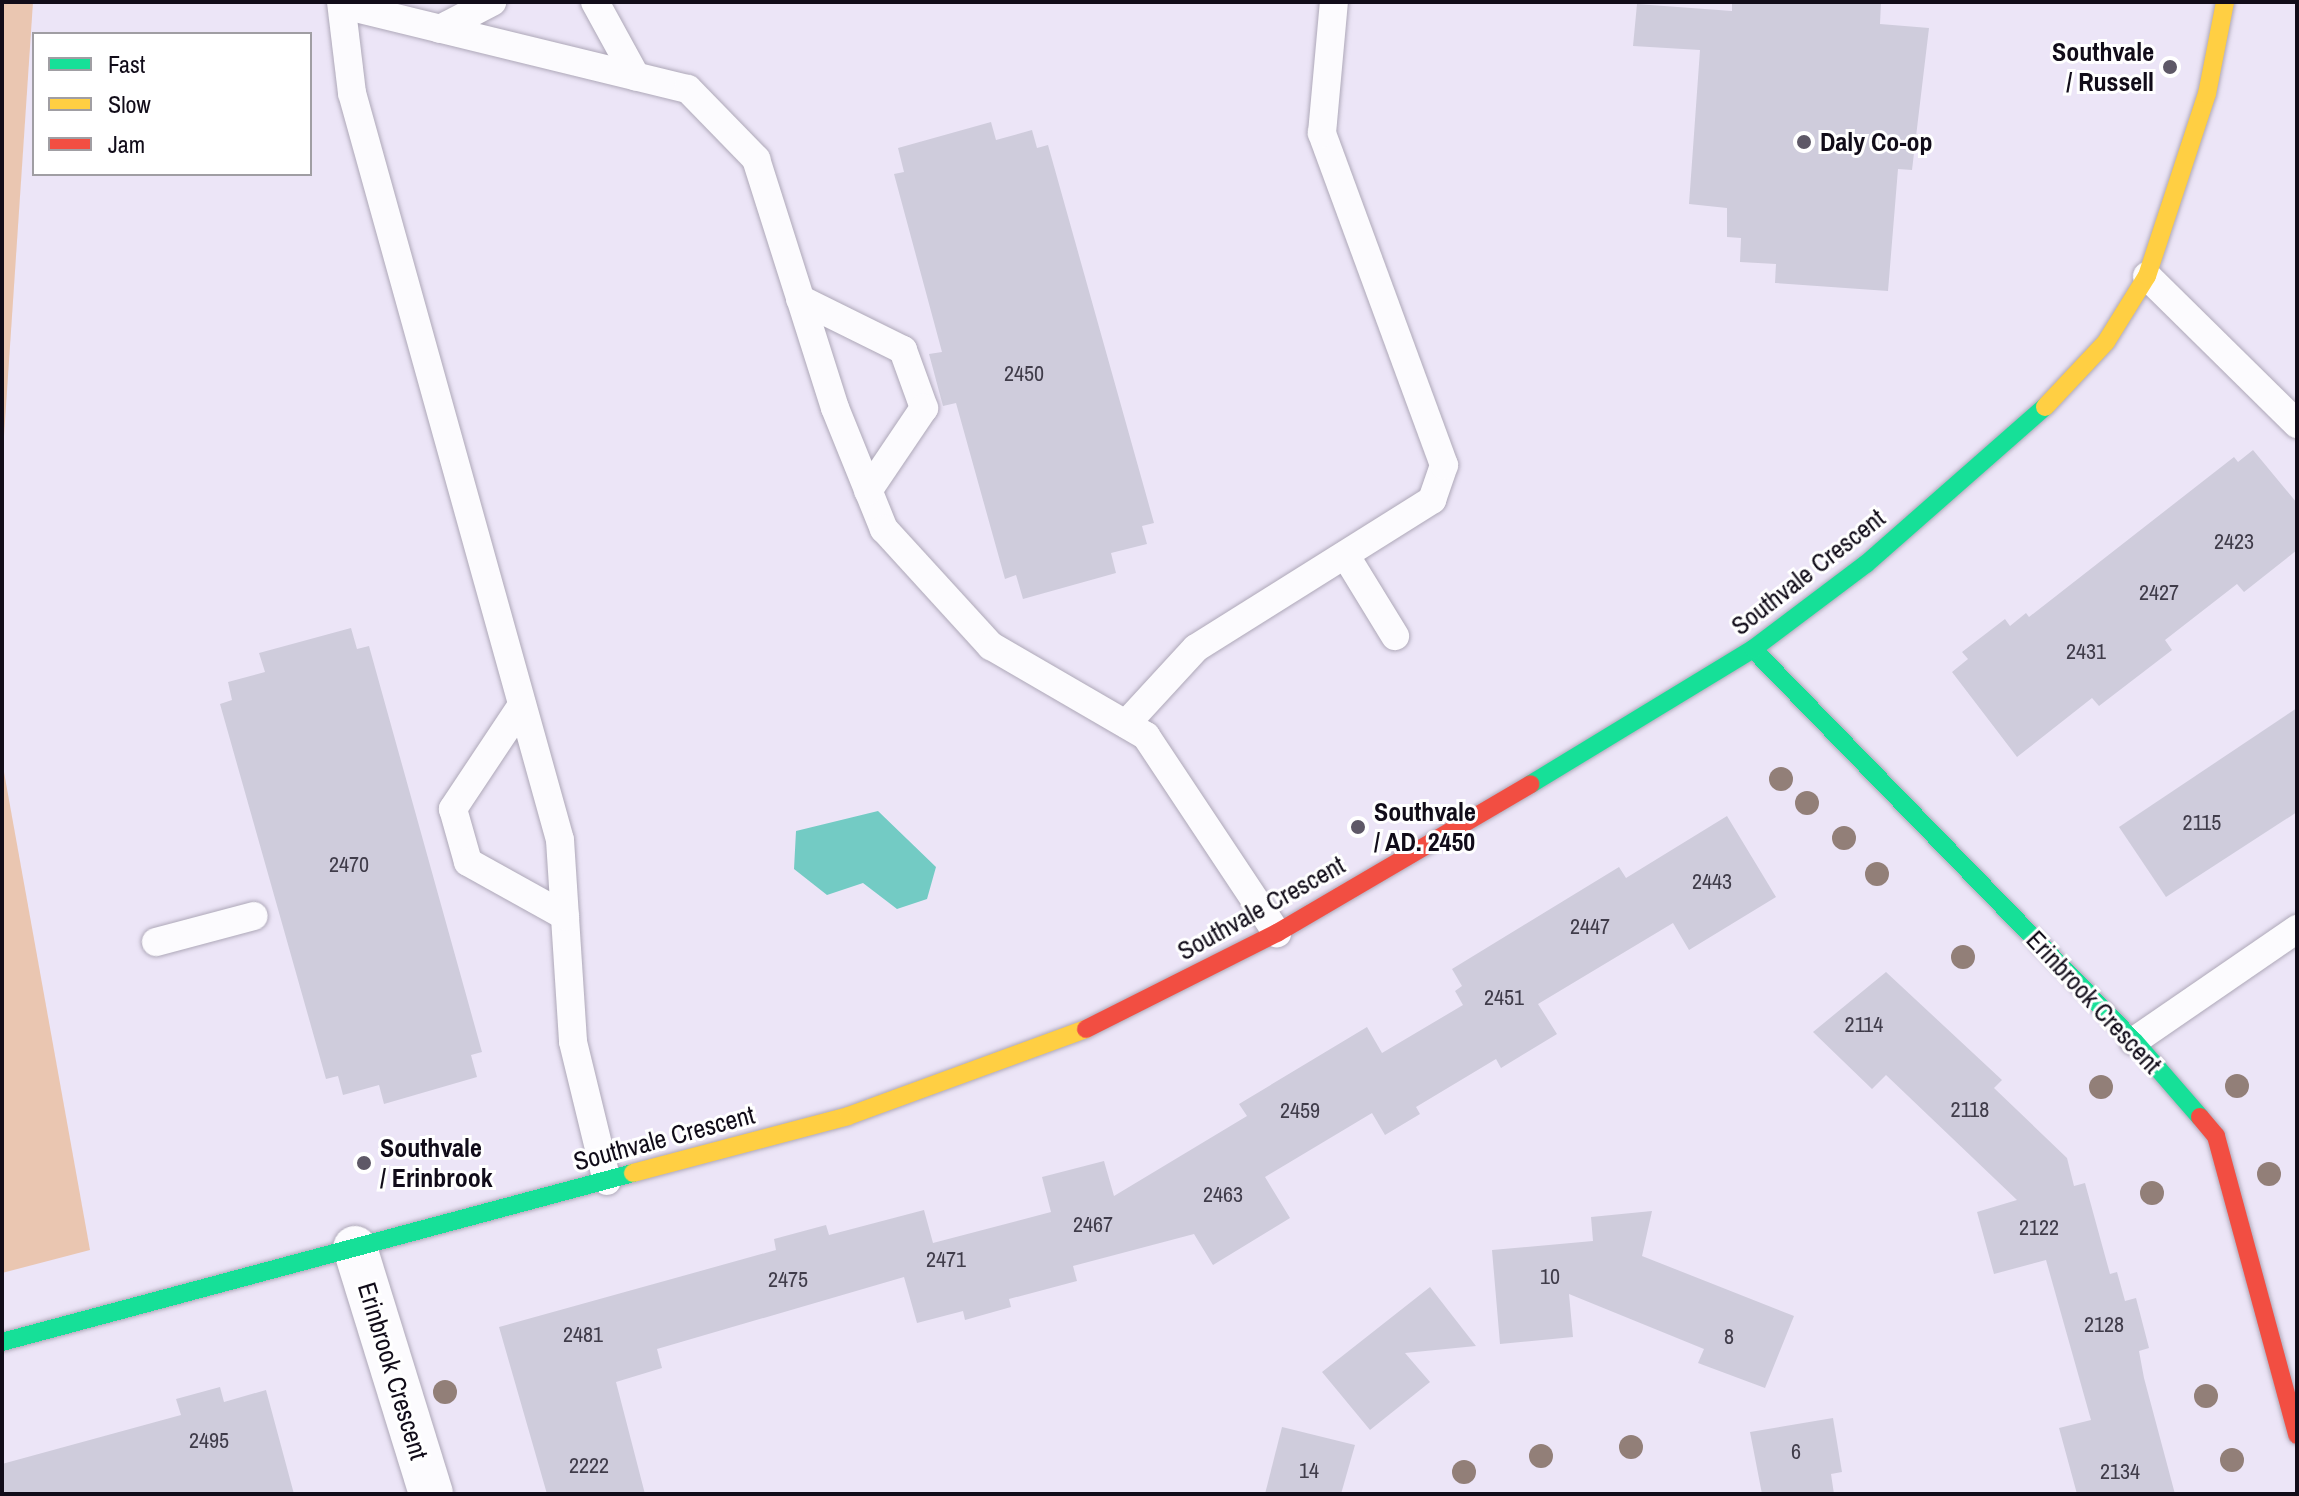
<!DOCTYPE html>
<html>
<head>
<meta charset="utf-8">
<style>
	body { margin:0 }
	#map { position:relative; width:2299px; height:1496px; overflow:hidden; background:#ece5f7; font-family:"Archivo Narrow",sans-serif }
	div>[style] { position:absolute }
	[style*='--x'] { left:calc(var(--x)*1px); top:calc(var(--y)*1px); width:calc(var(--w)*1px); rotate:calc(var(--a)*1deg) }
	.green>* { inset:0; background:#eac6b1 }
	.water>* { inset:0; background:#73cbc4 }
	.building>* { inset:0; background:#cfccdc }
	.roads { filter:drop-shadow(0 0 2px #aea8b8) drop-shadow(0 0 2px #aea8b8) }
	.lane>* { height:28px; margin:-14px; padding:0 14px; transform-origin:14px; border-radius:14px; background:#fcfbfe }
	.street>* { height:44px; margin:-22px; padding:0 22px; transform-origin:22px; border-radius:22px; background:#fcfbfe }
	.fast>* { height:18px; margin:-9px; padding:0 9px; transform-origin:9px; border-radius:9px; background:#16e098 }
	.slow>* { height:18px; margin:-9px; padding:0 9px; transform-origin:9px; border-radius:9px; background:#ffcf43 }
	.jam>* { height:18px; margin:-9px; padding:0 9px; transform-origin:9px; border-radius:9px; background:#f24e42 }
	.trees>* { width:24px; height:24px; margin:-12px; border-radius:50%; background:#927f78 }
	.dots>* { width:22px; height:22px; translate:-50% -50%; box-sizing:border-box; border:4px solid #fff; border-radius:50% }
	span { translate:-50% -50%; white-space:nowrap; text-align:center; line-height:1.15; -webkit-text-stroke:6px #fff; paint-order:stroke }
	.number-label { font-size:22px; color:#403c4a }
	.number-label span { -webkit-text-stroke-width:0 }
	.poi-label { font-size:26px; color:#110c19; font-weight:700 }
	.right { translate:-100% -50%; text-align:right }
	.left { translate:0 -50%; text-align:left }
	.street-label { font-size:26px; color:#110c19 }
	.frame { position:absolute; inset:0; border:4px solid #110c19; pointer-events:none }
	.legend { position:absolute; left:32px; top:32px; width:280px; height:144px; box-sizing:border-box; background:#fff; border:2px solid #a09ea3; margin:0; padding:10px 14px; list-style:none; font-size:24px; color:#110c19 }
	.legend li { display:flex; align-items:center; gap:16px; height:40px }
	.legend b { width:40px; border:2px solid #a09ea3 }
</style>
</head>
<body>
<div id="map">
	<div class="green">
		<div style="clip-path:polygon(2px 2px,33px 2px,2px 466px)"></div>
		<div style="clip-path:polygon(2px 761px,90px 1250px,2px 1273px)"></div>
	</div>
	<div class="water">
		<div style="clip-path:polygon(878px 811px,936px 867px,927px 899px,897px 909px,863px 883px,827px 895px,794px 869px,796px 831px)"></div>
	</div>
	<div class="building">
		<div style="clip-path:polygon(1732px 2px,1881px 2px,1880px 24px,1929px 28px,1912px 170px,1898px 169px,1888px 291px,1775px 283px,1776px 264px,1740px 262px,1741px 238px,1727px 237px,1727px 208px,1689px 204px,1700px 50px,1633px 46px,1637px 4px,1732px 11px)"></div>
		<div style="clip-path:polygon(991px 122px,996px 140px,1032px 130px,1037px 148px,1048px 145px,1154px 523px,1142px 526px,1147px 544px,1111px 553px,1116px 573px,1023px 599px,1016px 575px,1005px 579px,956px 403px,943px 406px,929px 354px,942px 352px,894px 174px,904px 172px,898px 148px)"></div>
		<div style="clip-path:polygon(2253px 450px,2297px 503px,2297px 550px,2244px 592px,2237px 584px,2165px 640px,2172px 650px,2099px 706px,2092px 698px,2017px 757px,1952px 672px,1968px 659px,1962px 652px,2005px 619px,2010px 626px,2026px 613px,2029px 617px,2234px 457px,2238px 462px)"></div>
		<div style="clip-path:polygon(351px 628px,357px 649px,369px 646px,482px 1052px,471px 1055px,477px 1077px,384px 1104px,379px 1085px,343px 1095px,338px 1076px,326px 1079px,220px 704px,232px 700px,228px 682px,265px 672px,259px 653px)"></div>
		<div style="clip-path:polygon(2297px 708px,2297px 812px,2166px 897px,2119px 827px)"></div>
		<div style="clip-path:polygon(1727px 816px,1776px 897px,1689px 950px,1673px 923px,1538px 1004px,1557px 1034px,1501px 1068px,1496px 1059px,1416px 1107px,1420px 1114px,1385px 1135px,1372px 1113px,1265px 1177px,1290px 1218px,1213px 1265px,1194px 1234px,1073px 1266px,1077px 1281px,1009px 1299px,1011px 1307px,965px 1320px,963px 1311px,917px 1323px,904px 1277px,657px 1349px,662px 1368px,616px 1382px,645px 1494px,547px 1494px,499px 1327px,776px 1250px,774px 1239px,826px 1225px,829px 1235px,924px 1210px,933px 1243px,1051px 1212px,1042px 1177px,1104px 1161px,1114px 1196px,1247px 1116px,1239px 1104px,1367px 1027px,1382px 1053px,1463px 1005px,1455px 991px,1462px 986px,1452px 969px,1619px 867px,1626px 878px)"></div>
		<div style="clip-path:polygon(1886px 972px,2002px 1080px,1994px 1088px,2067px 1158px,2074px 1186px,2085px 1183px,2110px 1274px,2117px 1272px,2125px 1301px,2136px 1298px,2149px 1348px,2139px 1351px,2144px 1378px,2175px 1494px,2077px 1494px,2059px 1428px,2091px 1420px,2046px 1260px,1994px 1274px,1977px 1212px,2017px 1200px,1886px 1075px,1872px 1089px,1813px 1032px)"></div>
		<div style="clip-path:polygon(1652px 1211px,1642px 1256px,1794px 1316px,1765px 1388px,1698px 1363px,1704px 1349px,1569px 1294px,1573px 1337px,1500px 1344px,1492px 1250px,1593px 1241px,1591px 1217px)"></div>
		<div style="clip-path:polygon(1430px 1287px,1476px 1346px,1405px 1353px,1430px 1382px,1370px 1430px,1322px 1372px)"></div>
		<div style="clip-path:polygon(220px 1387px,224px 1402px,266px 1390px,294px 1494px,2px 1494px,2px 1464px,181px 1415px,176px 1399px)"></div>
		<div style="clip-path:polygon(1833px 1418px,1842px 1472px,1831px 1474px,1834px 1494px,1762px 1494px,1750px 1432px)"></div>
		<div style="clip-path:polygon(1282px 1427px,1355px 1445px,1341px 1494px,1265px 1494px)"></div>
	</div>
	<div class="roads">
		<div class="lane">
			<div style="--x:341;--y:2;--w:92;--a:83.1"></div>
			<div style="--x:352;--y:93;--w:775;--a:74.44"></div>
			<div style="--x:560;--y:840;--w:202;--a:86.3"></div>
			<div style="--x:573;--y:1042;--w:143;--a:76.3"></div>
			<div style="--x:595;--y:2;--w:85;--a:61.3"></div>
			<div style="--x:343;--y:5;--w:355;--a:13.7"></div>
			<div style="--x:688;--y:89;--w:98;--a:45.8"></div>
			<div style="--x:756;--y:159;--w:261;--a:72.4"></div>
			<div style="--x:835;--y:408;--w:131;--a:68"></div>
			<div style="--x:884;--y:529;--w:159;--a:47.6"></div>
			<div style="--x:991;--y:646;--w:179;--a:30.1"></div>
			<div style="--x:1146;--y:736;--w:237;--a:56.4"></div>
			<div style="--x:440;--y:29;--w:59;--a:-27.4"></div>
			<div style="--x:2147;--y:276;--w:211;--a:44.6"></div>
			<div style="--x:800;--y:299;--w:115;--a:26.3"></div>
			<div style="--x:903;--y:350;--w:62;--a:70.1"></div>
			<div style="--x:924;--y:408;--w:100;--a:124"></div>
			<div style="--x:1346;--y:556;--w:94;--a:58.5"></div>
			<div style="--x:522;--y:705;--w:125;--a:123.6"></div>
			<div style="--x:453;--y:809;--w:55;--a:74.2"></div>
			<div style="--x:468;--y:862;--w:111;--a:29.1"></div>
			<div style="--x:1126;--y:724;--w:103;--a:-47.4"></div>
			<div style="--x:1196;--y:648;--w:279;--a:-32.1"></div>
			<div style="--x:1432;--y:500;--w:37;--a:-71"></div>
			<div style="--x:1444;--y:465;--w:354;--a:-110.2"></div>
			<div style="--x:1322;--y:133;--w:132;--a:-84.8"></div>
			<div style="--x:156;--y:942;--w:101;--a:-14.9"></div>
			<div style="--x:2134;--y:1041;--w:198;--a:-34.5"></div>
		</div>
		<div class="street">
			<div style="--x:355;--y:1248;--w:257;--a:72.8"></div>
		</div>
		<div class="fast">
			<div style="--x:1753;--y:649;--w:547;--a:45.82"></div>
			<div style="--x:2134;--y:1041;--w:101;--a:49"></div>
			<div style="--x:1531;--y:784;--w:260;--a:-31.3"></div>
			<div style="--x:1753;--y:649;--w:141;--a:-37"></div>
			<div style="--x:1866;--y:564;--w:238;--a:-41.3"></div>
			<div style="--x:2;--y:1342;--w:653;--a:-14.99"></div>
		</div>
		<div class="slow">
			<div style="--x:2045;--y:407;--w:89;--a:-46.8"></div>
			<div style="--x:2106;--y:342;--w:78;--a:-58.2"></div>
			<div style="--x:2147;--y:276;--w:192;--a:-71.8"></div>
			<div style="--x:2207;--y:94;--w:94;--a:-78.9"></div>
			<div style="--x:633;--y:1173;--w:222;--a:-14.8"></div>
			<div style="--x:848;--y:1116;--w:253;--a:-20.1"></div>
		</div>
		<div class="jam">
			<div style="--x:1086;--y:1029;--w:214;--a:-26.7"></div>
			<div style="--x:1277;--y:933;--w:294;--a:-30.4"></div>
			<div style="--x:2200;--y:1117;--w:25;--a:50"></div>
			<div style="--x:2216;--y:1136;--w:310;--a:74.8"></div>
		</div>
	</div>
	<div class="trees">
		<div style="left:1781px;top:779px"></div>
		<div style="left:1807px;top:803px"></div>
		<div style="left:1844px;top:838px"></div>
		<div style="left:1877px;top:874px"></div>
		<div style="left:1963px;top:957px"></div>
		<div style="left:2237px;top:1086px"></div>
		<div style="left:2101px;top:1087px"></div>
		<div style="left:2269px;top:1174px"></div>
		<div style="left:2152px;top:1193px"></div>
		<div style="left:445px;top:1392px"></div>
		<div style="left:2206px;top:1396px"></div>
		<div style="left:1631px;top:1447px"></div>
		<div style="left:1541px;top:1456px"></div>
		<div style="left:2232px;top:1460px"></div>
		<div style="left:1464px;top:1472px"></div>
	</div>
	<div class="dots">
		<div style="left:2170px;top:67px;background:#5e5867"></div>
		<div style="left:1804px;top:142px;background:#5e5867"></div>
		<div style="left:1358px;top:827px;background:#5e5867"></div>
		<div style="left:364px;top:1163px;background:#5e5867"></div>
	</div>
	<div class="number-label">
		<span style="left:1024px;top:374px">2450</span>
		<span style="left:2234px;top:542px">2423</span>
		<span style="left:2159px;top:593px">2427</span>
		<span style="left:2086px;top:652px">2431</span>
		<span style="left:2202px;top:823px">2115</span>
		<span style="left:349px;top:865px">2470</span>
		<span style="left:1712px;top:882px">2443</span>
		<span style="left:1590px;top:927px">2447</span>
		<span style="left:1504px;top:998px">2451</span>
		<span style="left:1864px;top:1025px">2114</span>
		<span style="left:1970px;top:1110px">2118</span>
		<span style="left:1300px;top:1111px">2459</span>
		<span style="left:1223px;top:1195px">2463</span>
		<span style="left:1093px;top:1225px">2467</span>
		<span style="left:2039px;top:1228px">2122</span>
		<span style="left:946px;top:1260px">2471</span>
		<span style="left:1550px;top:1277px">10</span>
		<span style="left:788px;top:1280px">2475</span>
		<span style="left:2104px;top:1325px">2128</span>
		<span style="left:583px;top:1335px">2481</span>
		<span style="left:1729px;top:1337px">8</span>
		<span style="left:209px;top:1441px">2495</span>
		<span style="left:1796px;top:1452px">6</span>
		<span style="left:589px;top:1466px">2222</span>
		<span style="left:1309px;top:1471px">14</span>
		<span style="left:2120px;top:1472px">2134</span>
	</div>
	<div class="poi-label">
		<span class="right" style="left:2154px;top:67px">Southvale<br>/ Russell</span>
		<span class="left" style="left:1820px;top:142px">Daly Co-op</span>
		<span class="left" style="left:1374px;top:827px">Southvale<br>/ AD. 2450</span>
		<span class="left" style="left:380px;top:1163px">Southvale<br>/ Erinbrook</span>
	</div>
	<div class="street-label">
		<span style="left:1808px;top:572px;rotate:-38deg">Southvale Crescent</span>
		<span style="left:1261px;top:908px;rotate:-29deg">Southvale Crescent</span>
		<span style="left:2094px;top:1002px;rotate:47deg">Erinbrook Crescent</span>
		<span style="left:664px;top:1138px;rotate:-15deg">Southvale Crescent</span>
		<span style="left:393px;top:1371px;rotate:73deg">Erinbrook Crescent</span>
	</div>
	<div class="frame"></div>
	<ul class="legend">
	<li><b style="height:10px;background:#16e098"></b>Fast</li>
	<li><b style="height:10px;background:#ffcf43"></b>Slow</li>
	<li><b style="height:10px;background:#f24e42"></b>Jam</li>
	</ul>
</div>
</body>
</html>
